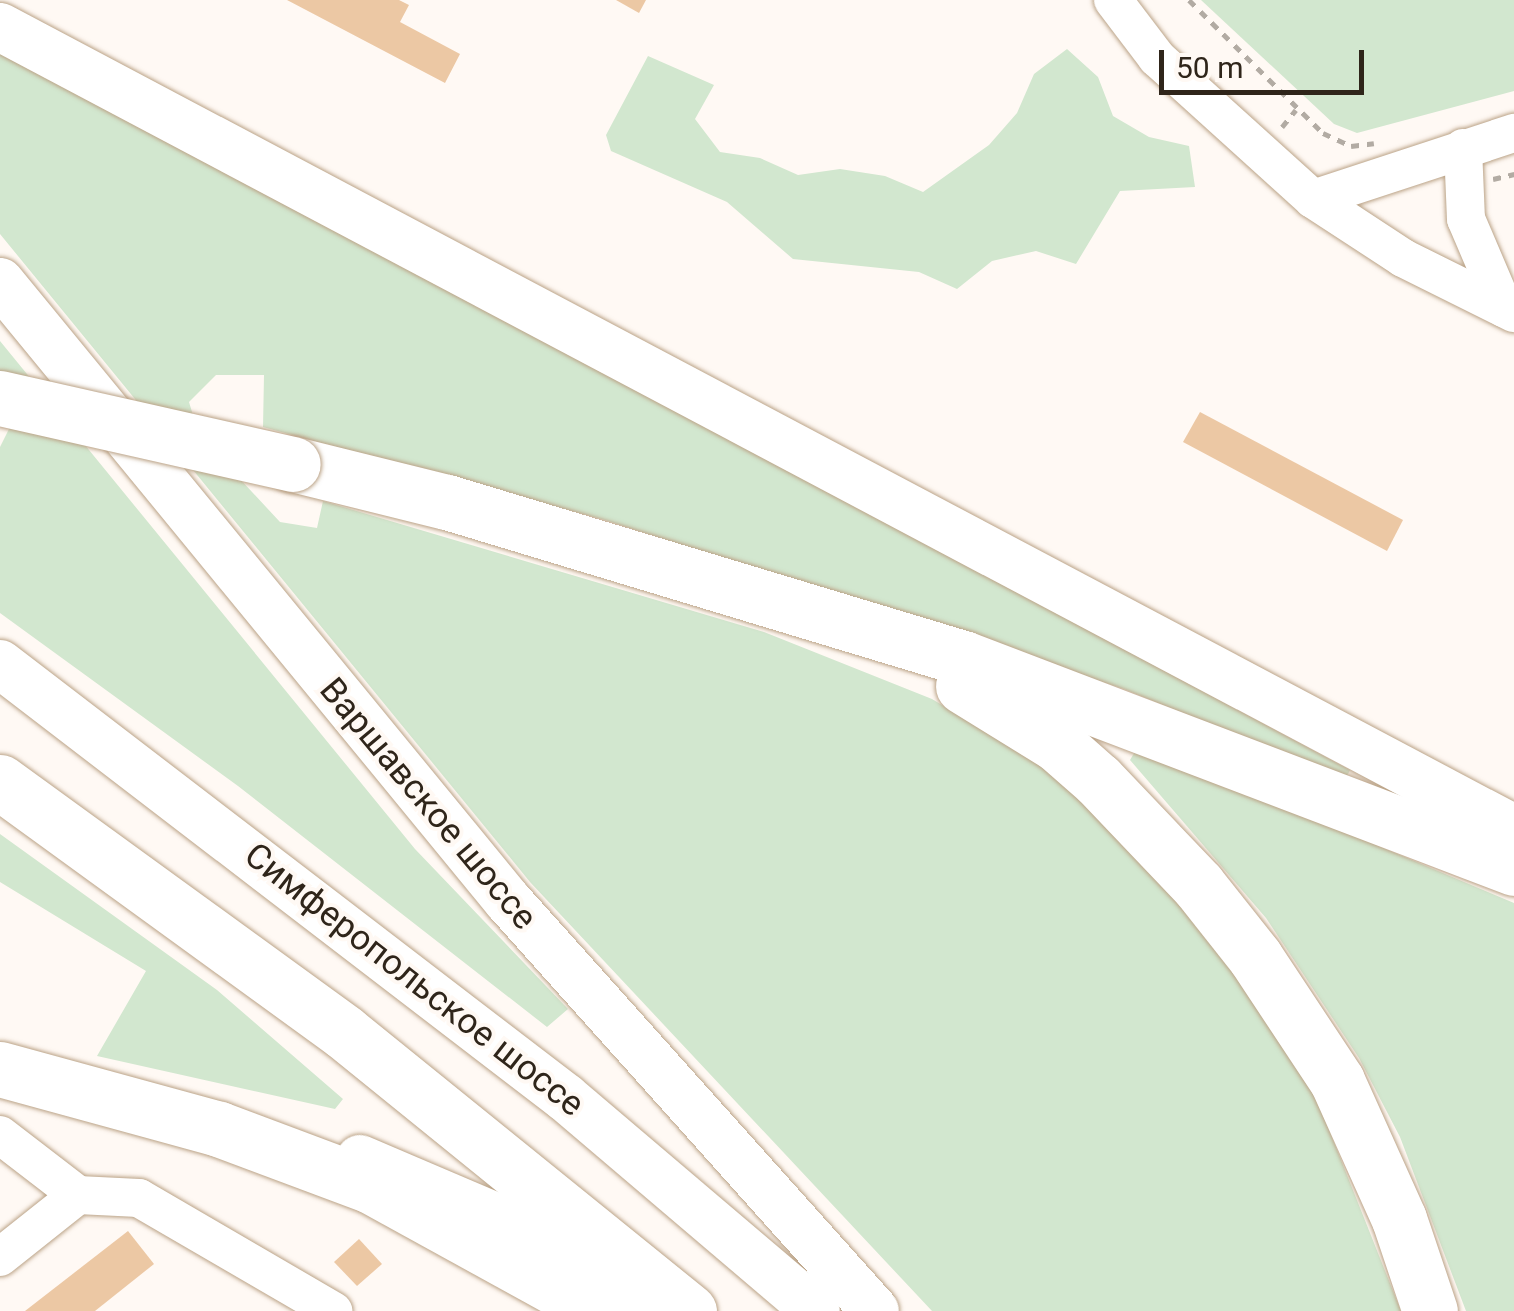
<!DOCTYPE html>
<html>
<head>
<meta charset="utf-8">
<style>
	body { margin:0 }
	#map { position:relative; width:1514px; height:1311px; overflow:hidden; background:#fff9f4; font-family:Roboto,sans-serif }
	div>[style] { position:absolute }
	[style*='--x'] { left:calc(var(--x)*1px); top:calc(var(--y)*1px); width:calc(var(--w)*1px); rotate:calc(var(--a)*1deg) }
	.green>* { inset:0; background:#d2e7cf }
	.building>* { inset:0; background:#ecc8a4 }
	.path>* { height:5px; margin-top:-2.5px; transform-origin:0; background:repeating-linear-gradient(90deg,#b2aba3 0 8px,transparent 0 16px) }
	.roads { filter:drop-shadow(0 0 2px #bba387) drop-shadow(0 0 2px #bba387) }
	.minor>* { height:38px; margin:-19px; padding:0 19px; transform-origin:19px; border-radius:19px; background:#fff }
	.major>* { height:48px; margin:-24px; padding:0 24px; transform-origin:24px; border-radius:24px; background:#fff }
	.highway>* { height:55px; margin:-27.5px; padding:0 27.5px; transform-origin:27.5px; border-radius:27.5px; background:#fff }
	.bridges { filter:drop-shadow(0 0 2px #bba387) drop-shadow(0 0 2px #bba387) }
	.highway-bridge>* { height:55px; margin:-27.5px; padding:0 27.5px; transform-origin:27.5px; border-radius:27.5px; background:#fff }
	span { translate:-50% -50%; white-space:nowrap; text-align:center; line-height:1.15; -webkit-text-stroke:8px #fff9f4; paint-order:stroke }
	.street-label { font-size:35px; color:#2f251a }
	.scale { position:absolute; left:1159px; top:50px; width:205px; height:45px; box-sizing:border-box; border:5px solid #2f251a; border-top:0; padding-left:12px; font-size:30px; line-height:35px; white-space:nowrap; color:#2f251a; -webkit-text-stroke:8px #fff9f4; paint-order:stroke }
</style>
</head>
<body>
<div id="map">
	<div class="green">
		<div style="clip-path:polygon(1201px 0,1514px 0,1514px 91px,1357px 133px,1334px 124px)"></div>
		<div style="clip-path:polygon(0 49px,1350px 770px,1345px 780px,1124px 689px,605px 520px,263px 427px,264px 375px,216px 375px,189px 402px,199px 435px,280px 522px,317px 528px,323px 501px,764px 632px,932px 699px,1048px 769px,1132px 845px,1237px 973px,1316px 1097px,1401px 1311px,932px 1311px,530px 882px,0 234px)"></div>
		<div style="clip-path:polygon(1067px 49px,1098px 77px,1113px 116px,1149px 137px,1189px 146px,1195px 187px,1120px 191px,1076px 264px,1036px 251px,992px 261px,957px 289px,919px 272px,793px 259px,727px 202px,611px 151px,606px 135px,648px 56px,714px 85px,695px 119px,720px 152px,760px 158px,798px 175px,840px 169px,885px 176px,923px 192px,989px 145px,1017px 113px,1034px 74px)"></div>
		<div style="clip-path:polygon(0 341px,415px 849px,568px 1009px,547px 1027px,238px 786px,0 613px,0 447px,12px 423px,0 394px)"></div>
		<div style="clip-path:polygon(1139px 745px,1514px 903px,1514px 1311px,1466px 1311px,1400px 1137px,1359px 1058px,1266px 918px,1130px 760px)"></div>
		<div style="clip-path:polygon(0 834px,217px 990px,343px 1099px,335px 1109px,97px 1056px,146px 971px,0 882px)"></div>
	</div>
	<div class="building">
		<div style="clip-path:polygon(287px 0,399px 0,409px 5px,400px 22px,460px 54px,445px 83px)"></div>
		<div style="clip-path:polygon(616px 0,646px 0,639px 13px)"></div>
		<div style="clip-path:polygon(1200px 412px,1403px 520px,1387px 551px,1183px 442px)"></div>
		<div style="clip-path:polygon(128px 1231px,154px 1264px,95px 1311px,25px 1311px)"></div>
		<div style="clip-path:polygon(359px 1239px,382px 1264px,357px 1286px,334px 1262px)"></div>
	</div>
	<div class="path">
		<div style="--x:1189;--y:0;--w:189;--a:44.8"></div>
		<div style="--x:1323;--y:133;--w:31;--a:25"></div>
		<div style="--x:1351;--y:146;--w:23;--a:-7"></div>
		<div style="--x:1282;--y:127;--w:22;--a:-51"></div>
		<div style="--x:1493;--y:179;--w:22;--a:-13"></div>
	</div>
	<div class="roads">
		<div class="minor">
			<div style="--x:1113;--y:0;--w:73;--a:52.8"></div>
			<div style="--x:1157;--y:58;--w:210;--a:42.1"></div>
			<div style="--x:1313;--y:199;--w:108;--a:33.2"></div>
			<div style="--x:1403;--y:258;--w:124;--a:26.4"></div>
			<div style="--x:1463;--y:148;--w:71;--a:87.6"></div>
			<div style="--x:1466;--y:219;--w:97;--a:66.9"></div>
			<div style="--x:1313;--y:199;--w:212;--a:-18.2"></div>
			<div style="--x:0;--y:1135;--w:98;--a:37.6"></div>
			<div style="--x:78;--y:1195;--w:61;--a:2.8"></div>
			<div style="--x:139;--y:1198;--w:225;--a:30.2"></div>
			<div style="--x:0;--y:1257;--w:100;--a:-38.5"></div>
		</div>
		<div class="major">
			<div style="--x:0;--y:27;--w:1713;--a:27.91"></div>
			<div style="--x:0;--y:282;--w:801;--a:50.63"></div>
			<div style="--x:508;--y:901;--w:550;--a:48.17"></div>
			<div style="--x:0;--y:664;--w:713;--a:37.48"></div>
			<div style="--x:566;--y:1098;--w:328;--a:40.4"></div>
			<div style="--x:360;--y:1159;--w:201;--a:23.1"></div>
			<div style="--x:545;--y:1238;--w:126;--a:33.7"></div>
		</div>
		<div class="highway">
			<div style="--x:293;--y:464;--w:159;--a:13.9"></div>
			<div style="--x:447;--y:502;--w:539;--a:16.82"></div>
			<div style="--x:963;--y:658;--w:590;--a:20.86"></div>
			<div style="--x:963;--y:686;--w:110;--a:31.7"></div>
			<div style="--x:1057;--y:744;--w:55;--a:41.3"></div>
			<div style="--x:1098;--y:780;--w:145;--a:46.4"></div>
			<div style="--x:1198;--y:885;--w:92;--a:51.6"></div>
			<div style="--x:1255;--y:957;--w:149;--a:56.5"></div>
			<div style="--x:1337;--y:1081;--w:151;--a:65.8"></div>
			<div style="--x:1399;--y:1219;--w:97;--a:71.4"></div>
			<div style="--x:0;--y:782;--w:425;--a:36"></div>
			<div style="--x:344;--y:1032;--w:444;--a:39"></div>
			<div style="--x:0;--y:1069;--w:227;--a:15.3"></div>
			<div style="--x:219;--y:1129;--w:160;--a:20.5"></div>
			<div style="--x:369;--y:1185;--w:261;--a:28.8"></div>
		</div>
	</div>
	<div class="bridges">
		<div class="highway-bridge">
			<div style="--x:0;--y:398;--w:300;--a:12.7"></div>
		</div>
	</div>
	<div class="street-label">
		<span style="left:428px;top:804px;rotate:50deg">Варшавское шоссе</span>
		<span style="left:414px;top:980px;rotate:38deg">Симферопольское шоссе</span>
	</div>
	<div class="scale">50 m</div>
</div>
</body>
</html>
